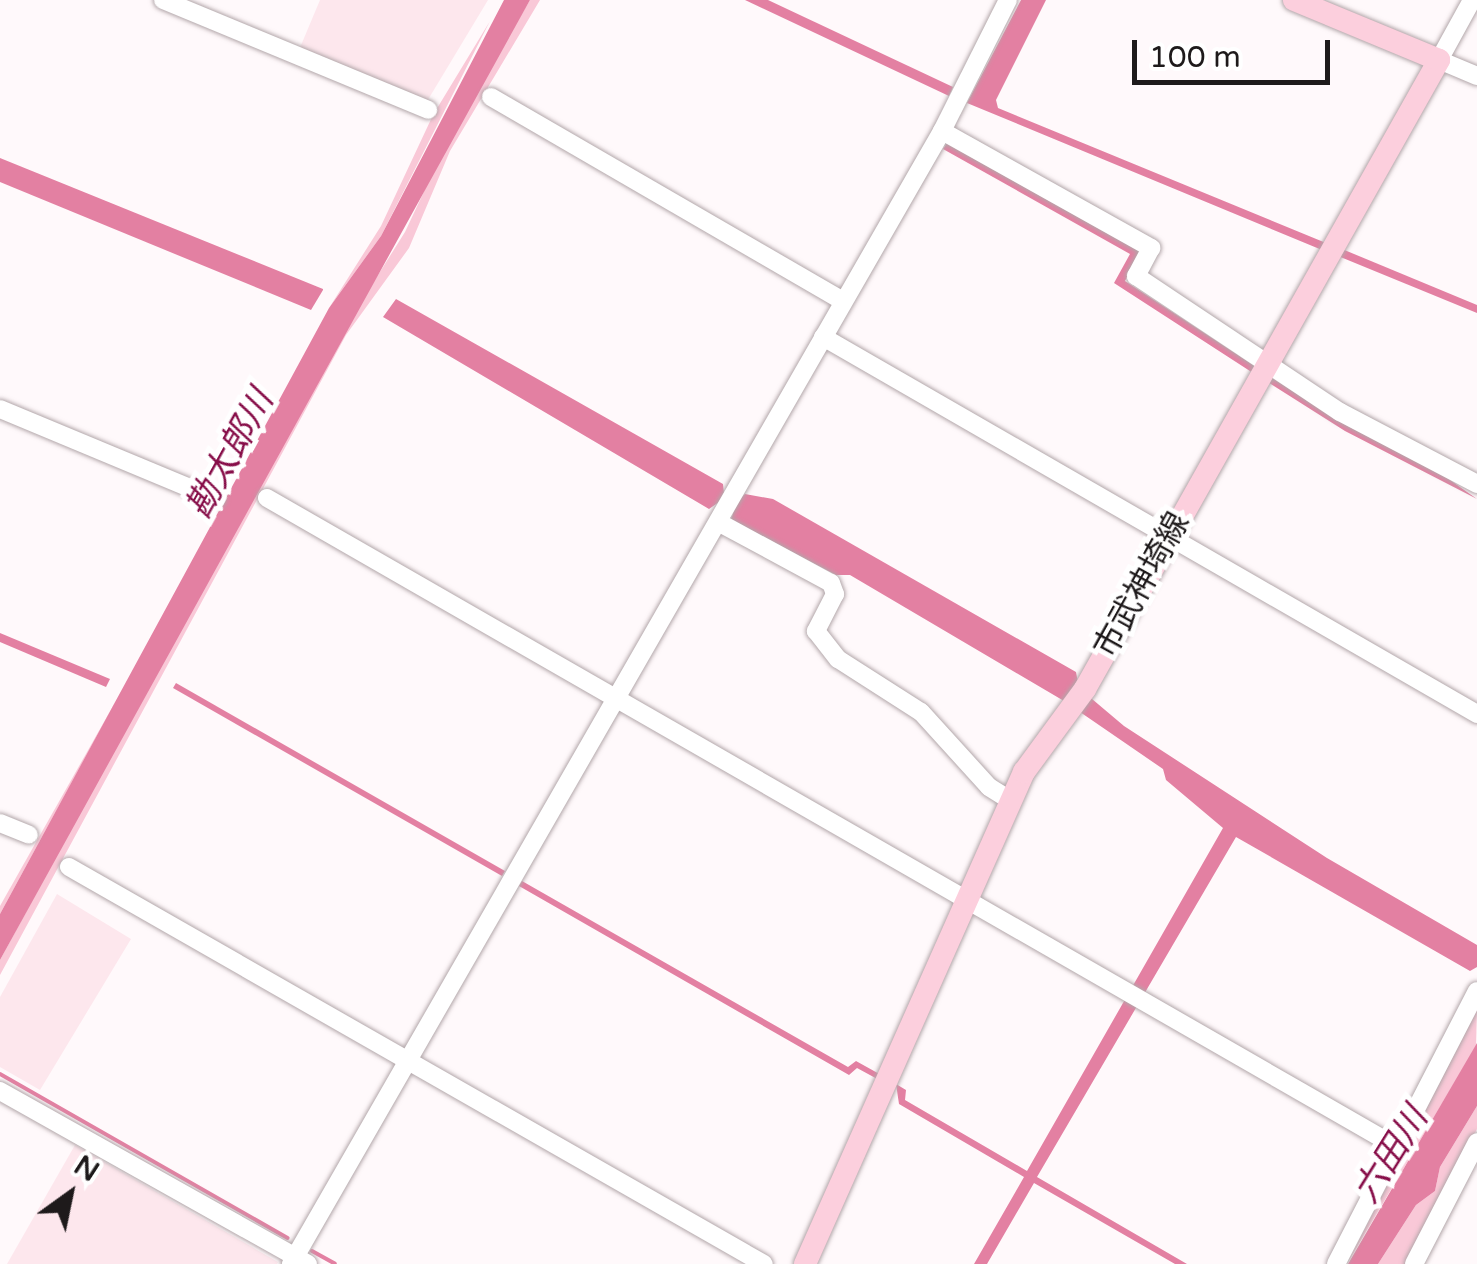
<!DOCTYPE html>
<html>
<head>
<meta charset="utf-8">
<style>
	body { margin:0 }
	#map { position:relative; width:1477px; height:1264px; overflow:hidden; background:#fff9fb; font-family:"Varela Round","Noto Sans JP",sans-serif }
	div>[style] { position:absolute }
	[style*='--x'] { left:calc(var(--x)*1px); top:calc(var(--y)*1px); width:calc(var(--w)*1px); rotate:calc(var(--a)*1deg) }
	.built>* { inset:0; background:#fde7ed }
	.green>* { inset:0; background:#f9c8d7 }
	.water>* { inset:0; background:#e380a2 }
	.stream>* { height:4px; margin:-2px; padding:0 2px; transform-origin:2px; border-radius:2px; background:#e380a2 }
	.roads { filter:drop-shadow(0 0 2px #b3a7aa) drop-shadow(0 0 2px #b3a7aa) }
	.minor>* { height:18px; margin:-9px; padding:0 9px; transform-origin:9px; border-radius:9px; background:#fff }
	.major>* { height:22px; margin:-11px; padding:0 11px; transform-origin:11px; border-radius:11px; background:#fccfdd }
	span { translate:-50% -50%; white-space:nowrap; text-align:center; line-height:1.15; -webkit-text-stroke:10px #fff; paint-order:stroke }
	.street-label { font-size:32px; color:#1e1a1b }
	.water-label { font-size:35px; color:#870e49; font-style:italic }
	.north { position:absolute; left:20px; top:1144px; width:100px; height:100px; -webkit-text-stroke:8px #fff; paint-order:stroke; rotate:33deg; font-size:28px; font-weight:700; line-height:40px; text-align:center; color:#1e1a1b }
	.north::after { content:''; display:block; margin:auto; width:35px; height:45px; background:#1e1a1b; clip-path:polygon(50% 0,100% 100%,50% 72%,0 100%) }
	.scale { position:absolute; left:1132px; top:40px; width:198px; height:45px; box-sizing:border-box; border:5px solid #1e1a1b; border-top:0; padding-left:12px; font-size:30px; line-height:35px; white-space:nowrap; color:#1e1a1b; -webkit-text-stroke:8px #fff; paint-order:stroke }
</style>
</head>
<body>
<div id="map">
	<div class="built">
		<div style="clip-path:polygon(320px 0,488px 0,426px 103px,299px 50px)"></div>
		<div style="clip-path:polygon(57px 894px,131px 939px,40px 1090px,0 1067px,0 997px)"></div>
		<div style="clip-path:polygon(75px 1145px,278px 1262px,277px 1264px,7px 1264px)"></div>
	</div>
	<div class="green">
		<div style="clip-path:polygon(530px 0,540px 0,450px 151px,409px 248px,346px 335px,0 975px,0 960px,334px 345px,405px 232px,450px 136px)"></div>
		<div style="clip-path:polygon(490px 21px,381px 236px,329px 308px,381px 226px,433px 115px)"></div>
		<div style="clip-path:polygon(122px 690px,0 914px,0 906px)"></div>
		<div style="clip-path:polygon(1477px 1009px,1476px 1046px,1347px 1264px)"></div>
		<div style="clip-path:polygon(1477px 1106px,1477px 1129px,1409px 1264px,1378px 1264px,1416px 1205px,1435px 1191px,1440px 1167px)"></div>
	</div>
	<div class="water">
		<div style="clip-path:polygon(504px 0,530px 0,0 960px,0 914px,329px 308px,381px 236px)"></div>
		<div style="clip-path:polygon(745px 0,768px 0,953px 87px,949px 96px)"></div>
		<div style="clip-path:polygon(1021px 0,1046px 0,996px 100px,998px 108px,1326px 243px,1322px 250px,967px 103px)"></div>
		<div style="clip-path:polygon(948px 142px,1141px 250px,1125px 281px,1256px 367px,1253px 373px,1114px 283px,1130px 254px,943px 149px)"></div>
		<div style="clip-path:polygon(0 158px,323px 289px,323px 290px,311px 310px,0 182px)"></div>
		<div style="clip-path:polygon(1342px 249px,1477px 305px,1477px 313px,1338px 256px)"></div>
		<div style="clip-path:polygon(396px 299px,723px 484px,724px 493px,738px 500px,745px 494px,773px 499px,1076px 672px,1079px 688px,1124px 726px,1327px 858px,1477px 945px,1477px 967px,1470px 971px,1236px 837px,1037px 1177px,1187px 1264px,1175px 1264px,1034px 1183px,987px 1264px,974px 1264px,1024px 1177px,899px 1104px,896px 1084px,906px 1090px,905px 1100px,1027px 1171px,1223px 828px,1166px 780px,1163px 769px,1064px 701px,850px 575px,836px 575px,731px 520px,734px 510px,719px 502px,709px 509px,383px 317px)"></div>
		<div style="clip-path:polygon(1269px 376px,1348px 426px,1433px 468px,1477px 499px,1345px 431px,1266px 381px)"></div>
		<div style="clip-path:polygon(0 633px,110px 679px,106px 687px,0 642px)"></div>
		<div style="clip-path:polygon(176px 683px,505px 871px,502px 876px,173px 688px)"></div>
		<div style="clip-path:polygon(522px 881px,848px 1067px,856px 1061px,883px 1076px,881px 1081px,857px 1068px,849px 1075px,519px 886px)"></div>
		<div style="clip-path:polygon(1477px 1043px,1477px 1106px,1440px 1167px,1435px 1191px,1416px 1205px,1378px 1264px,1348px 1264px)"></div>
	</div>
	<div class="stream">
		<div style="--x:0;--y:1074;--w:331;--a:29.7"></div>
		<div style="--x:312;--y:1251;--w:26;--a:29"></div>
	</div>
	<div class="roads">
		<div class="minor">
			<div style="--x:163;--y:0;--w:287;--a:22.5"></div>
			<div style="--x:1472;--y:0;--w:68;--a:118.8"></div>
			<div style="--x:1439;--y:60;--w:41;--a:22.8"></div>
			<div style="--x:491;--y:97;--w:407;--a:30.1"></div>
			<div style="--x:942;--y:131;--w:240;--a:29.2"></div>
			<div style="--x:1151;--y:248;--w:32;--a:118"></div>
			<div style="--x:1136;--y:276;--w:245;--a:33.7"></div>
			<div style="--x:1340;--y:412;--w:155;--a:27.7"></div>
			<div style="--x:823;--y:337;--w:755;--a:29.96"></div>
			<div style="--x:0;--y:409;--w:234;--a:22.6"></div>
			<div style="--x:267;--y:498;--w:1303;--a:29.87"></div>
			<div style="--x:718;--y:522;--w:128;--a:28.4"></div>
			<div style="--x:831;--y:583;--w:12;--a:70"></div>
			<div style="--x:835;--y:594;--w:42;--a:117.2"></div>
			<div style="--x:816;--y:631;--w:36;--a:52"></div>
			<div style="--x:838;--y:659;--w:98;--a:32.6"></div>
			<div style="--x:921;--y:712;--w:101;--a:47.8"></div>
			<div style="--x:989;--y:787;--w:25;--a:32"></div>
			<div style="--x:0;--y:823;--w:31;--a:22"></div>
			<div style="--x:69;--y:867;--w:800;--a:29.74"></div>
			<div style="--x:0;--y:1091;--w:353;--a:29.3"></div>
			<div style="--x:291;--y:1264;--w:1307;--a:-60.12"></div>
			<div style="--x:942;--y:131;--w:147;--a:-63.3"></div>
			<div style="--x:1336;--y:1264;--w:307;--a:-62.7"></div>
			<div style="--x:1414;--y:1264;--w:137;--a:-62.7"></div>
		</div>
		<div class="major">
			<div style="--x:805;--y:1264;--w:539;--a:-66.01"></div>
			<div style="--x:1024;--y:772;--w:103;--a:-53.7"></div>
			<div style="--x:1085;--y:689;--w:722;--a:-60.63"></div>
			<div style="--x:1439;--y:60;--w:157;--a:-157.5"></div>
		</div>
	</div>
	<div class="street-label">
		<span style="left:1142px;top:585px;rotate:-61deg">市武神埼線</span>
	</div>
	<div class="water-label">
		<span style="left:230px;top:454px;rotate:-61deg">勘太郎川</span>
		<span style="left:1391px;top:1155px;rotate:-58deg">六田川</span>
	</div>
	<div class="north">N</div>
	<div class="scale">100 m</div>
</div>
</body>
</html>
